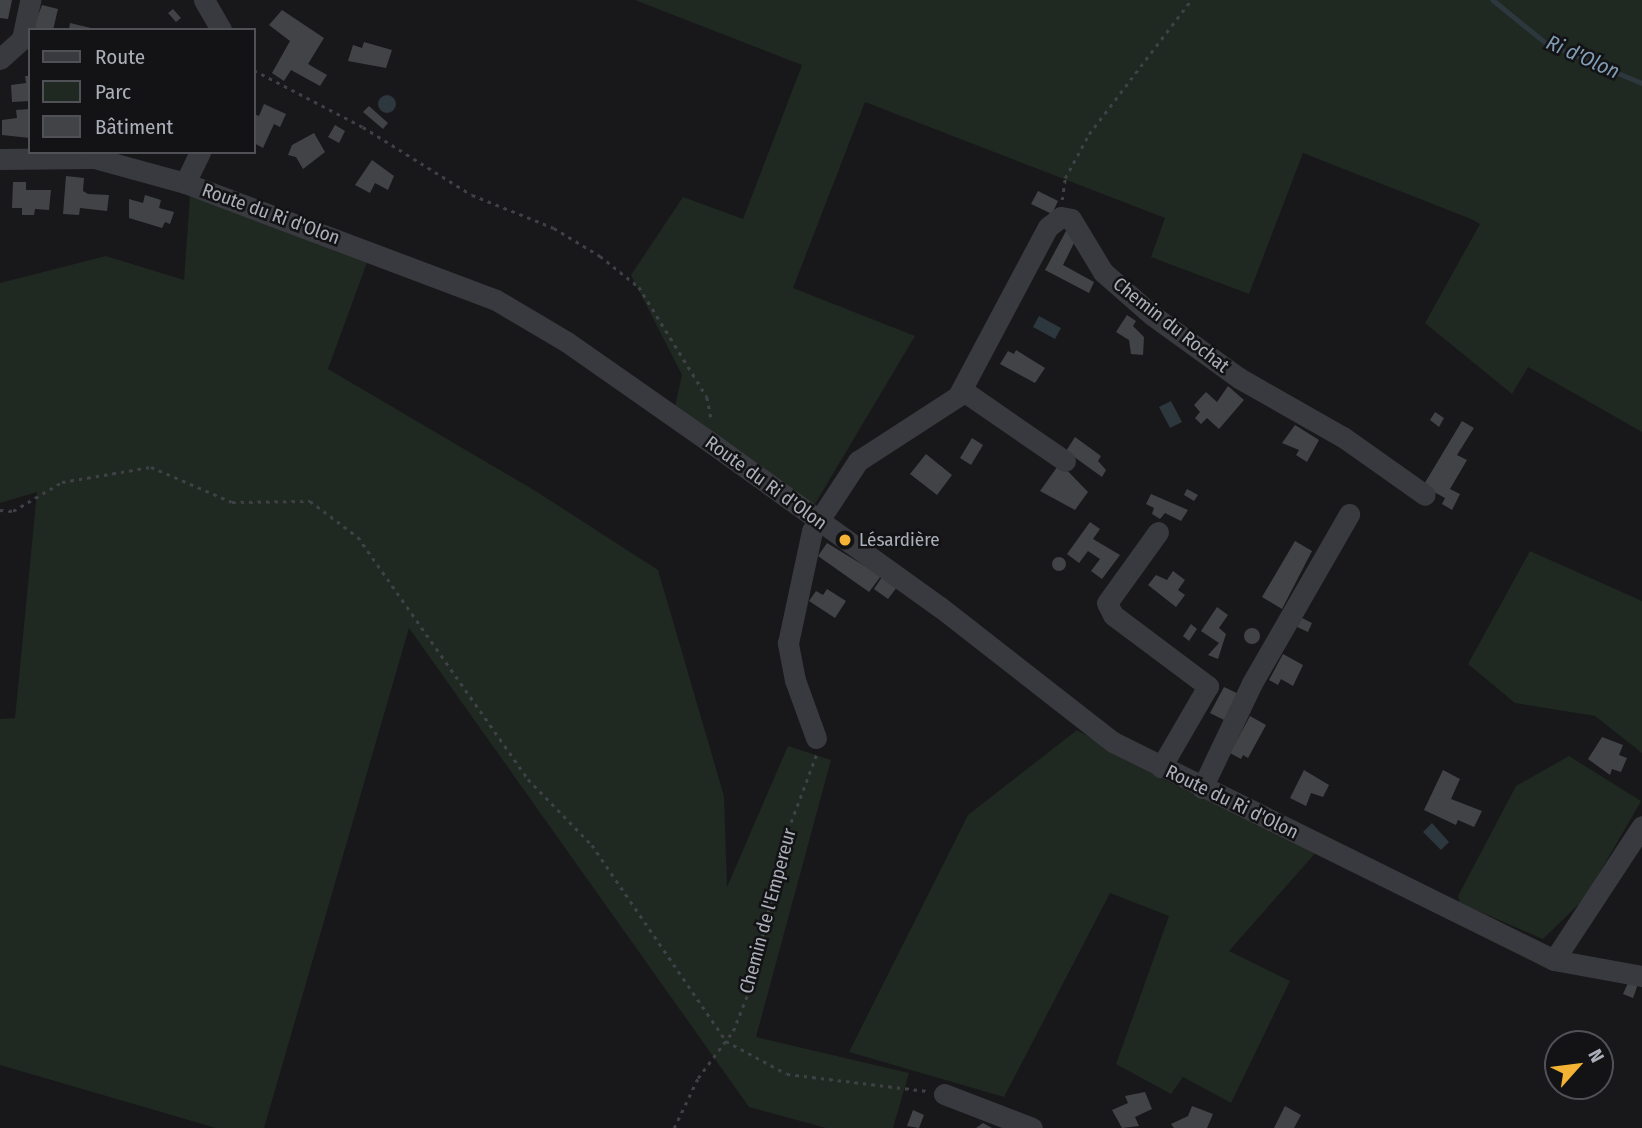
<!DOCTYPE html>
<html>
<head>
<meta charset="utf-8">
<style>
	body { margin:0 }
	#map { position:relative; width:1642px; height:1128px; overflow:hidden; background:#18181a; font-family:"Fira Sans Condensed",sans-serif }
	div>[style] { position:absolute }
	[style*='--x'] { left:calc(var(--x)*1px); top:calc(var(--y)*1px); width:calc(var(--w)*1px); rotate:calc(var(--a)*1deg) }
	.green>* { inset:0; background:#1f2821 }
	.water>* { inset:0; background:#2d373e }
	.round { border-radius:50% }
	.stream>* { height:4.5px; margin:-2.25px; padding:0 2.25px; transform-origin:2.25px; border-radius:2.25px; background:#2d373e }
	.building>* { inset:0; background:#424347 }
	.path>* { height:2.5px; margin-top:-1.25px; transform-origin:0; background:repeating-linear-gradient(90deg,#3f4146 0 3.5px,transparent 0 8.5px) }
	.minor>* { height:21px; margin:-10.5px; padding:0 10.5px; transform-origin:10.5px; border-radius:10.5px; background:#393a3f }
	.dots>* { width:19px; height:19px; translate:-50% -50%; box-sizing:border-box; border:4px solid #131315; border-radius:50% }
	span { translate:-50% -50%; white-space:nowrap; text-align:center; line-height:1.15; -webkit-text-stroke:5px #131315; paint-order:stroke }
	.street-label { font-size:19px; color:#aaafba }
	.poi-label { font-size:19px; color:#aaafba }
	.left { translate:0 -50%; text-align:left }
	.water-label { font-size:21px; color:#819db5; font-style:italic }
	.legend { position:absolute; left:28px; top:28px; width:228px; height:126px; box-sizing:border-box; background:#131315; border:2px solid #4f5157; margin:0; padding:9px 12px; list-style:none; font-size:21px; color:#aaafba }
	.legend li { display:flex; align-items:center; gap:14px; height:35px }
	.legend b { width:35px; border:2px solid #4f5157 }
	.north { position:absolute; left:1544px; top:1030px; width:70px; height:70px; box-sizing:border-box; background:#131315; border:2px solid #4f5157; border-radius:50%; rotate:62deg; font-size:19px; font-weight:700; line-height:28px; text-align:center; color:#aaafba }
	.north::after { content:''; display:block; margin:auto; width:24px; height:32px; background:#f4b335; clip-path:polygon(50% 0,100% 100%,50% 72%,0 100%) }
</style>
</head>
<body>
<div id="map">
	<div class="green">
		<div style="clip-path:polygon(635px 0,1642px 0,1642px 432px,1528px 367px,1512px 394px,1425px 323px,1480px 224px,1471px 219px,1303px 153px,1249px 294px,1151px 257px,1165px 218px,865px 102px,793px 288px,915px 336px,812px 509px,674px 411px,682px 375px,631px 275px,683px 197px,743px 219px,802px 65px)"></div>
		<div style="clip-path:polygon(190px 196px,369px 257px,328px 369px,534px 490px,658px 570px,724px 796px,727px 887px,788px 746px,831px 760px,756px 1037px,909px 1073px,893px 1128px,826px 1128px,749px 1107px,409px 628px,264px 1128px,216px 1128px,0 1065px,0 719px,15px 718px,37px 492px,0 503px,0 283px,106px 256px,184px 280px)"></div>
		<div style="clip-path:polygon(1530px 551px,1642px 601px,1642px 753px,1595px 716px,1515px 703px,1468px 664px)"></div>
		<div style="clip-path:polygon(1077px 730px,1166px 781px,1318px 850px,1229px 951px,1290px 981px,1231px 1103px,1183px 1077px,1171px 1094px,1116px 1064px,1169px 916px,1110px 893px,1004px 1097px,849px 1052px,968px 815px)"></div>
		<div style="clip-path:polygon(1569px 756px,1641px 801px,1585px 898px,1543px 939px,1460px 903px,1458px 896px,1516px 786px)"></div>
	</div>
	<div class="water">
		<div class="round" style="left:378px;top:95px;width:18px;height:18px"></div>
		<div style="clip-path:polygon(1039px 316px,1061px 328px,1055px 339px,1033px 327px)"></div>
		<div style="clip-path:polygon(1171px 401px,1182px 422px,1170px 428px,1159px 407px)"></div>
		<div style="clip-path:polygon(1432px 823px,1449px 842px,1441px 850px,1423px 832px)"></div>
	</div>
	<div class="stream">
		<div style="--x:1493;--y:0;--w:68;--a:39.1"></div>
		<div style="--x:1546;--y:43;--w:104;--a:22.6"></div>
	</div>
	<div class="building">
		<div style="clip-path:polygon(0 0,12px 0,8px 19px,0 18px)"></div>
		<div style="clip-path:polygon(42px 5px,58px 9px,53px 30px,33px 29px)"></div>
		<div style="clip-path:polygon(173px 9px,181px 18px,176px 22px,168px 13px)"></div>
		<div style="clip-path:polygon(282px 10px,324px 38px,308px 64px,327px 75px,320px 86px,291px 70px,284px 81px,272px 73px,290px 41px,269px 25px)"></div>
		<div style="clip-path:polygon(70px 23px,95px 29px,94px 30px,69px 30px)"></div>
		<div style="clip-path:polygon(364px 42px,392px 50px,386px 68px,348px 61px,353px 45px,362px 48px)"></div>
		<div style="clip-path:polygon(25px 76px,30px 76px,30px 101px,12px 102px,11px 85px,26px 83px)"></div>
		<div style="clip-path:polygon(264px 104px,286px 114px,280px 127px,274px 124px,263px 148px,254px 143px,254px 114px,259px 116px)"></div>
		<div style="clip-path:polygon(369px 106px,388px 123px,383px 129px,363px 112px)"></div>
		<div style="clip-path:polygon(30px 109px,30px 138px,2px 135px,2px 120px,17px 118px,16px 110px)"></div>
		<div style="clip-path:polygon(335px 125px,345px 131px,339px 143px,328px 137px)"></div>
		<div style="clip-path:polygon(314px 133px,325px 152px,303px 169px,296px 157px,288px 155px,292px 145px)"></div>
		<div style="clip-path:polygon(372px 160px,394px 176px,388px 190px,375px 183px,370px 193px,355px 185px)"></div>
		<div style="clip-path:polygon(66px 176px,84px 178px,83px 191px,88px 194px,109px 195px,107px 211px,80px 208px,79px 215px,63px 214px)"></div>
		<div style="clip-path:polygon(13px 182px,26px 182px,26px 190px,51px 190px,49px 210px,35px 209px,34px 215px,22px 215px,22px 208px,12px 208px)"></div>
		<div style="clip-path:polygon(1038px 191px,1058px 201px,1052px 214px,1031px 204px)"></div>
		<div style="clip-path:polygon(145px 195px,161px 200px,159px 208px,174px 212px,170px 224px,165px 222px,162px 228px,129px 218px,129px 199px,143px 203px)"></div>
		<div style="clip-path:polygon(1066px 231px,1077px 237px,1063px 265px,1094px 282px,1089px 293px,1045px 270px)"></div>
		<div style="clip-path:polygon(1127px 315px,1136px 321px,1133px 326px,1144px 337px,1143px 355px,1131px 354px,1129px 340px,1116px 332px)"></div>
		<div style="clip-path:polygon(1016px 350px,1045px 368px,1035px 383px,1000px 364px,1008px 351px,1014px 354px)"></div>
		<div style="clip-path:polygon(1228px 386px,1244px 400px,1219px 429px,1207px 418px,1201px 424px,1195px 418px,1200px 412px,1194px 405px,1206px 392px,1217px 402px)"></div>
		<div style="clip-path:polygon(1435px 412px,1444px 418px,1439px 427px,1430px 420px)"></div>
		<div style="clip-path:polygon(1462px 421px,1474px 428px,1457px 455px,1467px 460px,1450px 489px,1460px 494px,1452px 510px,1442px 504px,1445px 498px,1423px 486px)"></div>
		<div style="clip-path:polygon(1295px 425px,1319px 440px,1307px 462px,1296px 455px,1299px 450px,1282px 443px)"></div>
		<div style="clip-path:polygon(1075px 437px,1101px 456px,1098px 461px,1106px 470px,1102px 477px,1066px 451px)"></div>
		<div style="clip-path:polygon(972px 438px,983px 445px,971px 465px,960px 458px)"></div>
		<div style="clip-path:polygon(926px 454px,952px 475px,937px 495px,910px 474px)"></div>
		<div style="clip-path:polygon(1060px 463px,1088px 492px,1075px 510px,1040px 491px)"></div>
		<div style="clip-path:polygon(1187px 489px,1198px 495px,1194px 501px,1184px 495px)"></div>
		<div style="clip-path:polygon(1151px 494px,1188px 510px,1181px 521px,1165px 513px,1160px 519px,1152px 514px,1154px 508px,1146px 504px)"></div>
		<div style="clip-path:polygon(1090px 522px,1100px 529px,1093px 539px,1120px 555px,1102px 579px,1091px 571px,1100px 559px,1088px 551px,1079px 563px,1067px 554px)"></div>
		<div style="clip-path:polygon(1295px 541px,1312px 551px,1282px 609px,1262px 597px)"></div>
		<div style="clip-path:polygon(827px 543px,881px 576px,869px 592px,818px 556px)"></div>
		<div class="round" style="left:1052px;top:557px;width:14px;height:14px"></div>
		<div style="clip-path:polygon(1173px 571px,1185px 580px,1178px 590px,1185px 595px,1176px 607px,1148px 585px,1156px 575px,1167px 580px)"></div>
		<div style="clip-path:polygon(882px 577px,897px 587px,888px 599px,874px 589px)"></div>
		<div style="clip-path:polygon(827px 589px,846px 601px,835px 618px,809px 601px,816px 591px,823px 595px)"></div>
		<div style="clip-path:polygon(1217px 607px,1228px 615px,1219px 628px,1226px 634px,1218px 659px,1208px 655px,1219px 643px,1201px 631px)"></div>
		<div style="clip-path:polygon(1302px 618px,1312px 623px,1308px 632px,1297px 627px)"></div>
		<div style="clip-path:polygon(1191px 624px,1197px 629px,1189px 641px,1183px 636px)"></div>
		<div class="round" style="left:1244px;top:628px;width:16px;height:16px"></div>
		<div style="clip-path:polygon(1283px 654px,1303px 665px,1293px 686px,1281px 679px,1278px 685px,1269px 680px)"></div>
		<div style="clip-path:polygon(1224px 687px,1241px 695px,1228px 722px,1210px 713px)"></div>
		<div style="clip-path:polygon(1250px 716px,1266px 725px,1248px 758px,1243px 755px,1241px 759px,1230px 753px)"></div>
		<div style="clip-path:polygon(1602px 737px,1623px 745px,1619px 755px,1627px 758px,1621px 772px,1612px 769px,1610px 775px,1588px 759px)"></div>
		<div style="clip-path:polygon(1304px 770px,1329px 785px,1323px 797px,1311px 793px,1306px 806px,1290px 798px)"></div>
		<div style="clip-path:polygon(1443px 770px,1460px 779px,1451px 799px,1482px 811px,1474px 827px,1458px 820px,1456px 825px,1424px 810px)"></div>
		<div style="clip-path:polygon(1628px 983px,1638px 984px,1633px 998px,1623px 994px)"></div>
		<div style="clip-path:polygon(1145px 1092px,1152px 1109px,1135px 1117px,1139px 1126px,1122px 1128px,1112px 1110px,1128px 1103px,1125px 1096px)"></div>
		<div style="clip-path:polygon(1192px 1106px,1213px 1114px,1207px 1128px,1174px 1128px,1171px 1124px,1188px 1116px)"></div>
		<div style="clip-path:polygon(1285px 1106px,1301px 1115px,1294px 1128px,1274px 1128px)"></div>
		<div style="clip-path:polygon(913px 1110px,924px 1115px,919px 1128px,907px 1126px)"></div>
		<div style="clip-path:polygon(983px 1123px,992px 1128px,976px 1128px)"></div>
	</div>
	<div class="path">
		<div style="--x:254;--y:70;--w:123;--a:27.6"></div>
		<div style="--x:363;--y:127;--w:128;--a:32"></div>
		<div style="--x:472;--y:195;--w:88;--a:21.9"></div>
		<div style="--x:554;--y:228;--w:54;--a:31.3"></div>
		<div style="--x:600;--y:256;--w:50;--a:38.5"></div>
		<div style="--x:639;--y:287;--w:129;--a:58.3"></div>
		<div style="--x:707;--y:397;--w:25;--a:79"></div>
		<div style="--x:1062;--y:200;--w:22;--a:-82"></div>
		<div style="--x:1065;--y:178;--w:50;--a:-61.4"></div>
		<div style="--x:1089;--y:134;--w:168;--a:-52.7"></div>
		<div style="--x:0;--y:510;--w:13;--a:4"></div>
		<div style="--x:13;--y:511;--w:57;--a:-30.6"></div>
		<div style="--x:62;--y:482;--w:90;--a:-9.6"></div>
		<div style="--x:151;--y:467;--w:88;--a:23.4"></div>
		<div style="--x:232;--y:502;--w:78;--a:-0.7"></div>
		<div style="--x:310;--y:501;--w:60;--a:36.9"></div>
		<div style="--x:358;--y:537;--w:296;--a:54.9"></div>
		<div style="--x:528;--y:779;--w:92;--a:45.9"></div>
		<div style="--x:592;--y:845;--w:237;--a:55.6"></div>
		<div style="--x:726;--y:1041;--w:69;--a:28.4"></div>
		<div style="--x:787;--y:1074;--w:141;--a:6.9"></div>
		<div style="--x:674;--y:1128;--w:55;--a:-64.4"></div>
		<div style="--x:698;--y:1078;--w:59;--a:-53.3"></div>
		<div style="--x:733;--y:1031;--w:48;--a:-68.2"></div>
		<div style="--x:751;--y:986;--w:152;--a:-77.1"></div>
		<div style="--x:785;--y:838;--w:91;--a:-69.4"></div>
	</div>
	<div class="minor">
		<div style="--x:204;--y:0;--w:34;--a:60"></div>
		<div style="--x:0;--y:59;--w:30;--a:-42"></div>
		<div style="--x:22;--y:39;--w:40;--a:-78"></div>
		<div style="--x:0;--y:159;--w:94;--a:-0.6"></div>
		<div style="--x:94;--y:158;--w:94;--a:15.4"></div>
		<div style="--x:185;--y:183;--w:332;--a:20.6"></div>
		<div style="--x:496;--y:300;--w:82;--a:30.6"></div>
		<div style="--x:567;--y:342;--w:183;--a:35"></div>
		<div style="--x:717;--y:447;--w:274;--a:35.7"></div>
		<div style="--x:940;--y:607;--w:219;--a:38"></div>
		<div style="--x:1113;--y:742;--w:492;--a:26.3"></div>
		<div style="--x:1554;--y:960;--w:89;--a:10.3"></div>
		<div style="--x:185;--y:183;--w:34;--a:-64"></div>
		<div style="--x:962;--y:390;--w:125;--a:34.6"></div>
		<div style="--x:1158;--y:532;--w:87;--a:125.7"></div>
		<div style="--x:1107;--y:603;--w:13;--a:63"></div>
		<div style="--x:1113;--y:615;--w:119;--a:36.8"></div>
		<div style="--x:1208;--y:686;--w:94;--a:120.1"></div>
		<div style="--x:816;--y:738;--w:62;--a:-109.9"></div>
		<div style="--x:795;--y:680;--w:38;--a:-101"></div>
		<div style="--x:788;--y:643;--w:115;--a:-77.9"></div>
		<div style="--x:812;--y:531;--w:84;--a:-56.7"></div>
		<div style="--x:858;--y:461;--w:119;--a:-33"></div>
		<div style="--x:958;--y:396;--w:191;--a:-62"></div>
		<div style="--x:1048;--y:227;--w:16;--a:-38"></div>
		<div style="--x:1061;--y:217;--w:10;--a:11"></div>
		<div style="--x:1071;--y:219;--w:62;--a:58.9"></div>
		<div style="--x:1103;--y:272;--w:65;--a:41.3"></div>
		<div style="--x:1152;--y:315;--w:107;--a:35.9"></div>
		<div style="--x:1239;--y:378;--w:120;--a:29.6"></div>
		<div style="--x:1343;--y:437;--w:100;--a:35.3"></div>
		<div style="--x:1202;--y:788;--w:116;--a:-64.5"></div>
		<div style="--x:1252;--y:683;--w:195;--a:-60.1"></div>
		<div style="--x:1554;--y:960;--w:160;--a:-56.7"></div>
		<div style="--x:944;--y:1094;--w:94;--a:21.1"></div>
	</div>
	<div class="dots">
		<div style="left:845px;top:540px;background:#f4b335"></div>
	</div>
	<div class="street-label">
		<span style="left:271px;top:214px;rotate:20deg">Route du Ri d'Olon</span>
		<span style="left:1171px;top:325px;rotate:38deg">Chemin du Rochat</span>
		<span style="left:766px;top:483px;rotate:36deg">Route du Ri d'Olon</span>
		<span style="left:1232px;top:802px;rotate:26deg">Route du Ri d'Olon</span>
		<span style="left:768px;top:911px;rotate:-75deg">Chemin de l'Empereur</span>
	</div>
	<div class="poi-label">
		<span class="left" style="left:859px;top:540px">Lésardière</span>
	</div>
	<div class="water-label">
		<span style="left:1583px;top:57px;rotate:24deg">Ri d'Olon</span>
	</div>
	<ul class="legend">
	<li><b style="height:9px;background:#393a3f"></b>Route</li>
	<li><b style="height:19px;background:#1f2821"></b>Parc</li>
	<li><b style="height:19px;background:#424347"></b>Bâtiment</li>
	</ul>
	<div class="north">N</div>
</div>
</body>
</html>
